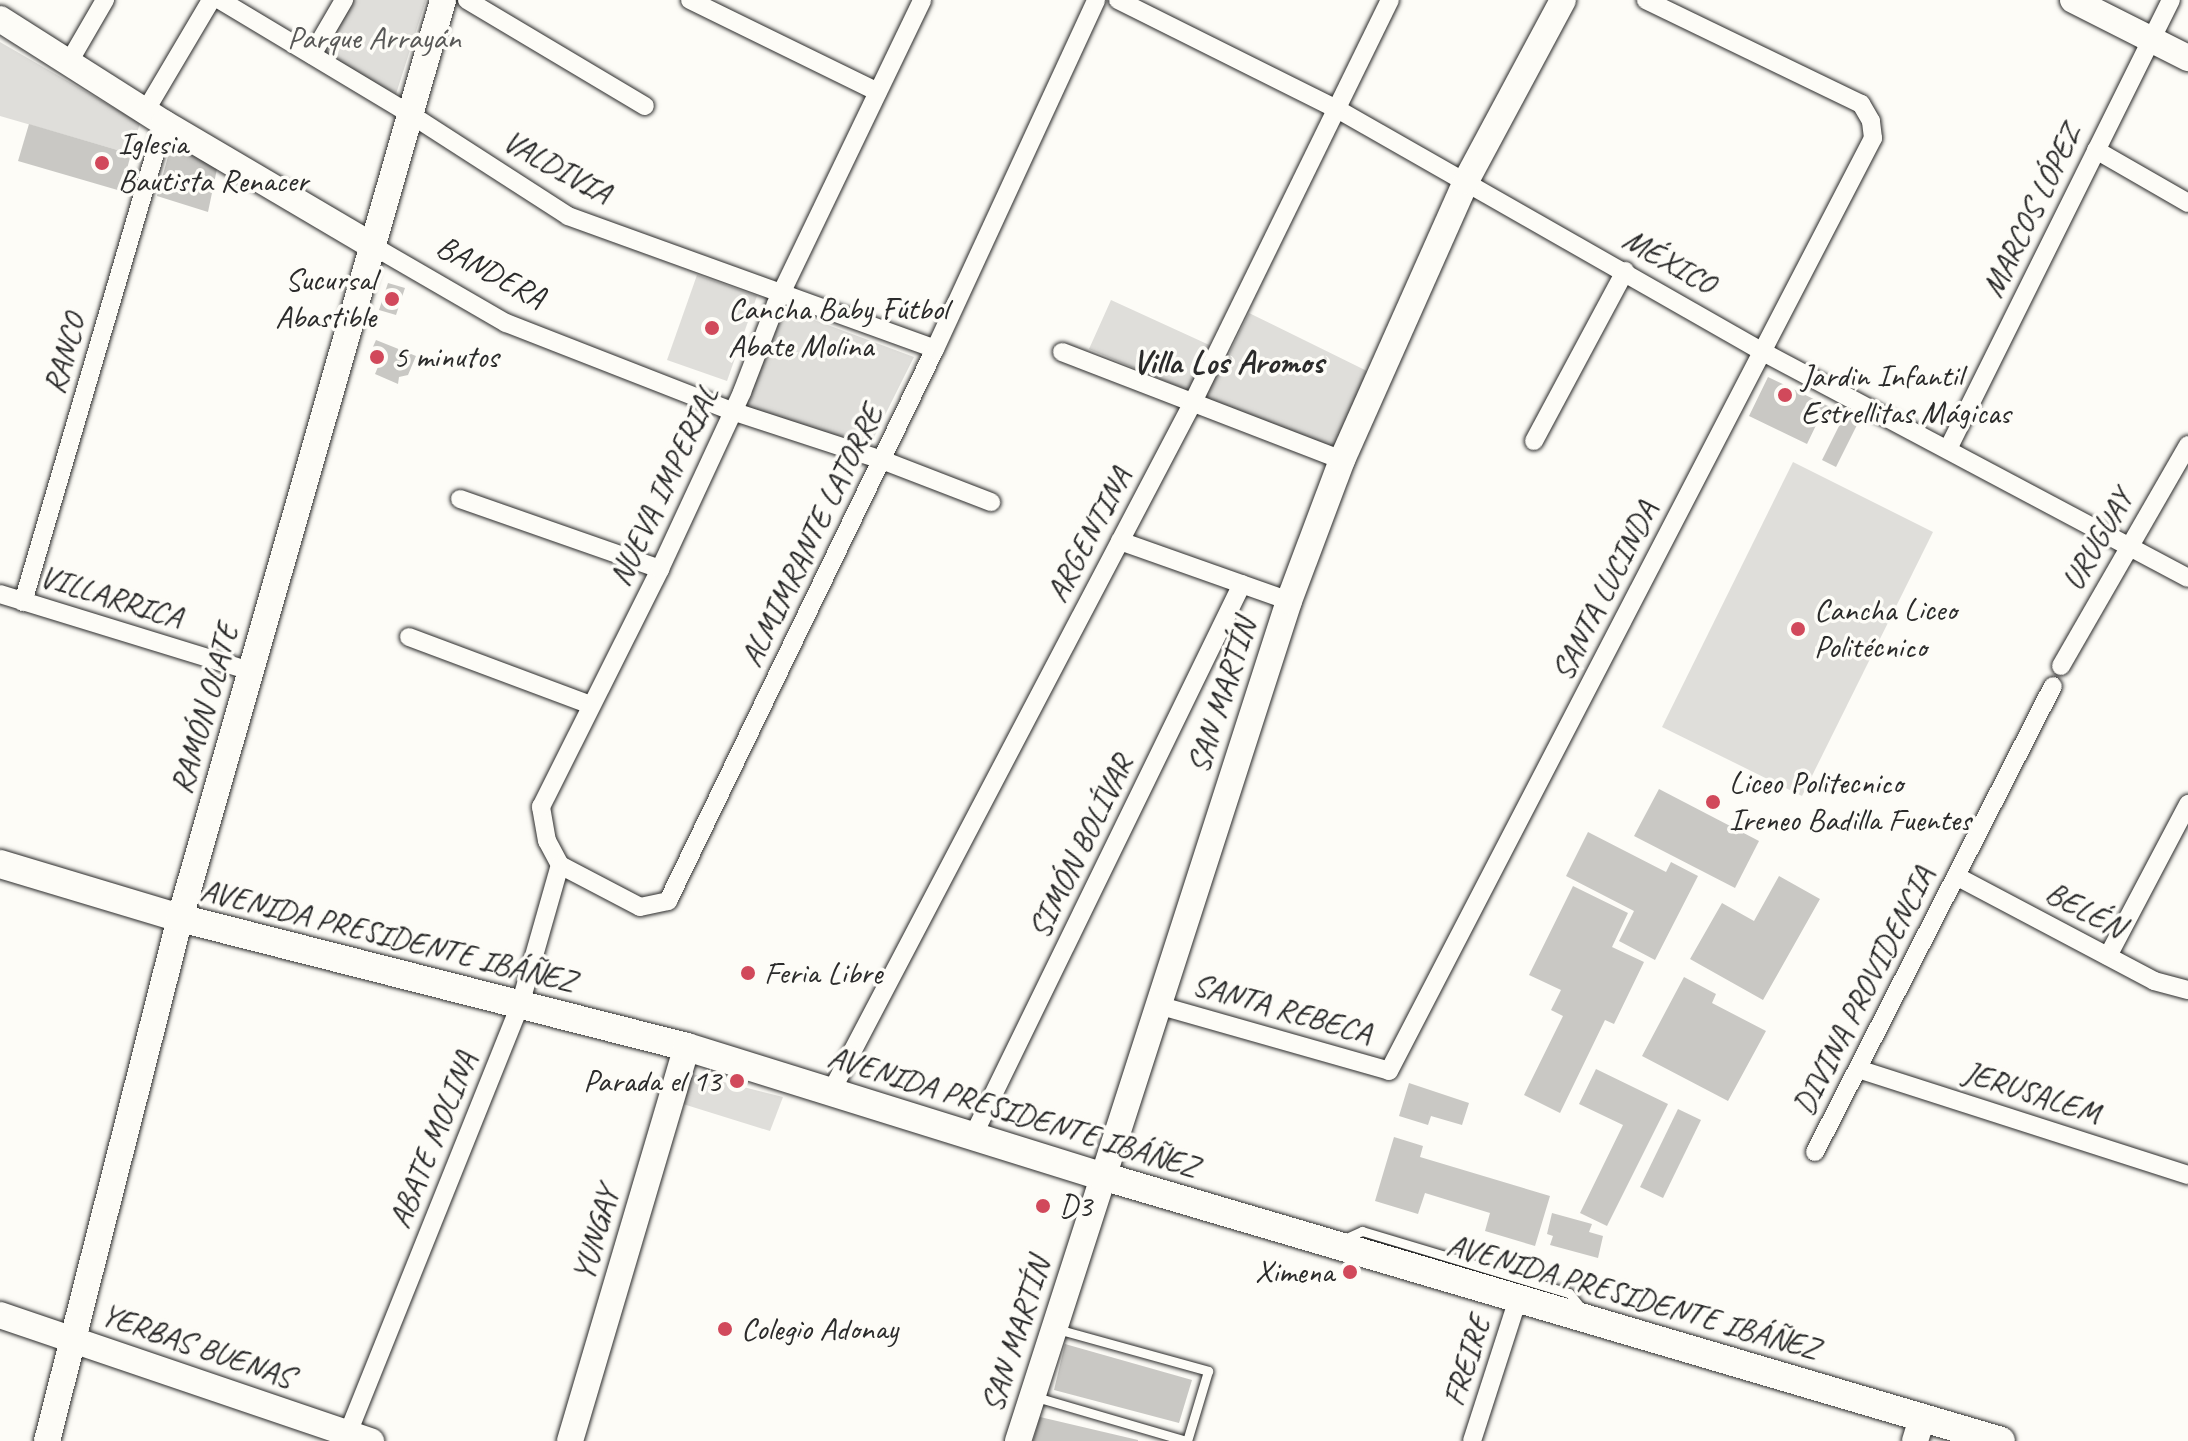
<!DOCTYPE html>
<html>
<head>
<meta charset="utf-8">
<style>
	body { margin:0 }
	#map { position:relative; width:2188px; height:1441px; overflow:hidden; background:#fdfcf7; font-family:Caveat,sans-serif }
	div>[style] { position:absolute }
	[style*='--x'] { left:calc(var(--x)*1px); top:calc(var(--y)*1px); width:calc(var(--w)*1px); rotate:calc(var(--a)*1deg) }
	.green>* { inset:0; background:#dfdeda }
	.building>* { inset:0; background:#c9c8c4 }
	.roads { filter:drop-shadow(0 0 2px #2b2b2b) drop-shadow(0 0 2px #2b2b2b) }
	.lane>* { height:9px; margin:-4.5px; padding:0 4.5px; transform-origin:4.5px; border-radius:4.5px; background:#fdfcf7 }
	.street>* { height:18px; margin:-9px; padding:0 9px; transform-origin:9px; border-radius:9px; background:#fdfcf7 }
	.secondary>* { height:26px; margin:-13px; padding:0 13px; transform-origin:13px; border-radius:13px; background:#fdfcf7 }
	.primary>* { height:28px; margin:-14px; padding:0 14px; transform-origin:14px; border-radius:14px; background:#fdfcf7 }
	.dots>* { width:22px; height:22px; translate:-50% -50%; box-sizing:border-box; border:4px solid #fdfcf7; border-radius:50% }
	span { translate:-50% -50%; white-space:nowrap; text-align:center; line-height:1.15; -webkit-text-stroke:7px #fdfcf7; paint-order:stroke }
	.park-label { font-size:32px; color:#585857 }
	.poi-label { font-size:32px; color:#2b2b2b }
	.left { translate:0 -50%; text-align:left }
	.right { translate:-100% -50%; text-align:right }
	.street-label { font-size:32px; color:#2b2b2b }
	.neighbourhood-label { font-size:34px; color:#2b2b2b; font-weight:700 }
</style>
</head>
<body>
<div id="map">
	<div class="green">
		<div style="clip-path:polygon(347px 0,426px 0,396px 94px,317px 51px)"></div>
		<div style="clip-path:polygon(0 42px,140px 123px,131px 154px,0 116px)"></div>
		<div style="clip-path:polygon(697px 275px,757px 296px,727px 381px,667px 360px)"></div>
		<div style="clip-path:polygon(1111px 300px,1229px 354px,1249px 313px,1367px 371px,1335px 453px,1089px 349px)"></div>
		<div style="clip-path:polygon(782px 308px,914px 357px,867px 451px,737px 407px)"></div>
		<div style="clip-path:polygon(1793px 462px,1933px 532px,1802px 796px,1662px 727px)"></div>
		<div style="clip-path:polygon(692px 1074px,783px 1097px,770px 1131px,683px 1104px)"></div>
	</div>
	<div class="building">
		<div style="clip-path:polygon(29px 124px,131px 154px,121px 191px,18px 161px)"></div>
		<div style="clip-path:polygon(172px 142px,218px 164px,208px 212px,157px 196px)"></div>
		<div style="clip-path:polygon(388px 283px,405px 288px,396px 315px,379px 310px)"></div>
		<div style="clip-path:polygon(376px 340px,416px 356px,408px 375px,399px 377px,398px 384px,375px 374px,380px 362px,368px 358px)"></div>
		<div style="clip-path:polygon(1768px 377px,1859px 421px,1836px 467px,1822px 460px,1839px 426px,1820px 417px,1807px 444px,1749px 416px)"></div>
		<div style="clip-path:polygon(1659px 789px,1759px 841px,1735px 888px,1634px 836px)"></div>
		<div style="clip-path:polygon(1588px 832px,1666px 872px,1671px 862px,1698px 876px,1655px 960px,1619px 941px,1634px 911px,1566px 876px)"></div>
		<div style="clip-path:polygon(1779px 876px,1820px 899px,1763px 1000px,1690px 959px,1722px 903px,1754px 921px)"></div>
		<div style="clip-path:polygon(1573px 886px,1628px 913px,1612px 947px,1644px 962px,1614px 1024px,1605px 1020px,1560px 1113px,1524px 1095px,1563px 1016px,1551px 1010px,1561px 990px,1529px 975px)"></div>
		<div style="clip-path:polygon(1684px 977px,1716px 994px,1712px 1003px,1766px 1031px,1728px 1101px,1642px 1056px)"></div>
		<div style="clip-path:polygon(1596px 1069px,1668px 1104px,1607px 1226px,1580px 1213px,1623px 1125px,1579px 1104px)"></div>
		<div style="clip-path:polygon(1409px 1083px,1469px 1103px,1462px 1125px,1431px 1116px,1428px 1125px,1399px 1116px)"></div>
		<div style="clip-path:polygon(1678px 1109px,1701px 1120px,1663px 1198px,1640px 1187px)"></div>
		<div style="clip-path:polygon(1394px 1137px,1423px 1146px,1420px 1157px,1550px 1196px,1535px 1246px,1485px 1231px,1490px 1213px,1425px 1193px,1418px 1214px,1375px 1201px)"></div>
		<div style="clip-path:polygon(1552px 1213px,1592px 1224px,1589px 1232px,1603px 1236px,1598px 1258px,1550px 1245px,1553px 1236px,1547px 1234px)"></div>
		<div style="clip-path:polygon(1065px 1344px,1192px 1380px,1179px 1423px,1054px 1390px)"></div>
		<div style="clip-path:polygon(1040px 1417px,1138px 1440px,1138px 1441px,1033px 1441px)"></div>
	</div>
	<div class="roads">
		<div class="lane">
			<div style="--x:1344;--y:1239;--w:20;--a:-24"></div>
			<div style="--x:1362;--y:1231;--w:216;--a:16.7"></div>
			<div style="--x:1569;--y:1293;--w:21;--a:51"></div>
			<div style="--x:1057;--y:1329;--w:157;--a:15.5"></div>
			<div style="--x:1208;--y:1371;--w:73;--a:106.7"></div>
			<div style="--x:1036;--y:1397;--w:156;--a:16.3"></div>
		</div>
		<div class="street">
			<div style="--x:220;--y:0;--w:222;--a:31"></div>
			<div style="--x:410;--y:114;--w:188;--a:32.8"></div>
			<div style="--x:568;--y:216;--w:390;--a:19.9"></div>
			<div style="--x:467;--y:0;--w:207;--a:30.8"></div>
			<div style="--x:690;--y:0;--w:209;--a:26.1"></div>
			<div style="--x:1118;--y:0;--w:245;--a:26.5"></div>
			<div style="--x:1337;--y:109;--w:490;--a:29.7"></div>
			<div style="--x:1763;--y:352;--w:481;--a:28"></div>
			<div style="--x:312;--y:55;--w:64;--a:-59.8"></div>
			<div style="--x:69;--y:62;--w:72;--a:-59.9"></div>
			<div style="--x:146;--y:110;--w:128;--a:-59.4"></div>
			<div style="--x:2096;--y:150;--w:106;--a:29.9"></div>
			<div style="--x:373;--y:246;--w:154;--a:30.1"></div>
			<div style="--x:506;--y:323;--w:243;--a:21.3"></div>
			<div style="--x:732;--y:411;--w:158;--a:18.1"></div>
			<div style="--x:882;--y:460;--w:117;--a:21.1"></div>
			<div style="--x:1062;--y:352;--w:300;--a:21.1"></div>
			<div style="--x:1534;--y:441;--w:193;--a:-61.8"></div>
			<div style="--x:1948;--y:449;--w:501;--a:-63.59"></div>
			<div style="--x:460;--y:499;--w:212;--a:19.3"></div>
			<div style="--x:1120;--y:541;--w:179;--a:19.5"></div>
			<div style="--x:0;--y:594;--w:263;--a:17.1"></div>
			<div style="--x:23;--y:602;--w:499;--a:-73.6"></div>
			<div style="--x:409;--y:637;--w:194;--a:20.5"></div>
			<div style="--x:2061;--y:666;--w:255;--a:-60.1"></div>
			<div style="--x:560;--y:865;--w:90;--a:27.7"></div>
			<div style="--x:640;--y:907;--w:29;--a:-12"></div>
			<div style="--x:668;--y:901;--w:613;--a:-64.19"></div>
			<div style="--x:935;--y:349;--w:384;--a:-65.2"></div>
			<div style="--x:560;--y:865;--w:27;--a:-118"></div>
			<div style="--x:547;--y:841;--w:35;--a:-100"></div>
			<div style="--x:541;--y:807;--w:266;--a:-63.4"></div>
			<div style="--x:660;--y:569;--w:195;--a:-65.1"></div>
			<div style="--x:742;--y:392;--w:94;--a:-68.9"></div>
			<div style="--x:776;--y:304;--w:337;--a:-64.3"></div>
			<div style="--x:1956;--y:876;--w:224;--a:27.9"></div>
			<div style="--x:2154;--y:981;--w:35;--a:15"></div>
			<div style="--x:2108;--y:956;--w:172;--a:-62.2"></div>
			<div style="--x:1158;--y:1005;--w:240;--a:15.9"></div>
			<div style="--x:1389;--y:1071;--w:1051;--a:-62.58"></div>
			<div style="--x:1873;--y:138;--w:17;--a:-97"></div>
			<div style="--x:1871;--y:121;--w:20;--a:-120"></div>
			<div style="--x:1861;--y:104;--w:239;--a:-154.2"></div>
			<div style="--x:1858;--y:1069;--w:347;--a:17.8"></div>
			<div style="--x:831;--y:1092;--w:777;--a:-62.31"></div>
			<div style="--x:1192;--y:404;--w:450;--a:-63.9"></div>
			<div style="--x:973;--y:1136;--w:614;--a:-64.02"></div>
			<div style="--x:1815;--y:1152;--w:523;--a:-62.95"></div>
			<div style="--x:348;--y:1433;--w:461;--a:-68.1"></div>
			<div style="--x:520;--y:1005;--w:146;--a:-74.1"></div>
			<div style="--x:1472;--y:1441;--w:149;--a:-72.1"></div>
		</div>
		<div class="secondary">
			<div style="--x:2073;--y:0;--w:129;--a:26.8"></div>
			<div style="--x:0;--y:19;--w:194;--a:32.4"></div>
			<div style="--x:164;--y:123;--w:243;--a:30.5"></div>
			<div style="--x:0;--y:1315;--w:392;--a:18.8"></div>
			<div style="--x:47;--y:1441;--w:540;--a:-75.73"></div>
			<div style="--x:180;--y:918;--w:955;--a:-74.01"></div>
			<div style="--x:570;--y:1441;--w:411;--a:-73.5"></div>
			<div style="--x:1018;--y:1441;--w:883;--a:-72.12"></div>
			<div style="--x:1289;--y:601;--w:151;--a:-69.4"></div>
			<div style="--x:1342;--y:460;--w:305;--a:-66"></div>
			<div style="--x:1466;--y:181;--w:205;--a:-61.8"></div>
			<div style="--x:1915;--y:1441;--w:24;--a:-73"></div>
		</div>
		<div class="primary">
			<div style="--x:0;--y:864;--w:188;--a:16.7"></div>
			<div style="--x:180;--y:918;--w:523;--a:14.28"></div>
			<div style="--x:687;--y:1047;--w:435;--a:17.3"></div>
			<div style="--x:1102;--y:1176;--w:937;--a:16.42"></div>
		</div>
	</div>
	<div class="dots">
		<div style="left:102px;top:163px;background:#d1495b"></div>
		<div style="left:392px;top:299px;background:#d1495b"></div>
		<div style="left:712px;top:328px;background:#d1495b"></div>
		<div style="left:377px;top:357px;background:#d1495b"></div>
		<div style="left:1785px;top:395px;background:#d1495b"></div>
		<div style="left:1798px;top:629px;background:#d1495b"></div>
		<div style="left:1713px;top:802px;background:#d1495b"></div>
		<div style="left:748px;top:973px;background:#d1495b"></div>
		<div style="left:737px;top:1081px;background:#d1495b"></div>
		<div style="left:1043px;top:1206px;background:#d1495b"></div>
		<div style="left:1350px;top:1272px;background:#d1495b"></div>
		<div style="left:725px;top:1329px;background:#d1495b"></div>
	</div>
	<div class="park-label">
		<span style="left:374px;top:38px">Parque Arrayán</span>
	</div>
	<div class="poi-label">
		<span class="left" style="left:118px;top:163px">Iglesia<br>Bautista Renacer</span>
		<span class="right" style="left:376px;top:299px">Sucursal<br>Abastible</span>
		<span class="left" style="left:728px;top:328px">Cancha Baby Fútbol<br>Abate Molina</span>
		<span class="left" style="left:393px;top:357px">5 minutos</span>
		<span class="left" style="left:1801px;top:395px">Jardin Infantil<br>Estrellitas Mágicas</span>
		<span class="left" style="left:1814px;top:629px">Cancha Liceo<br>Politécnico</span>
		<span class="left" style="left:1729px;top:802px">Liceo Politecnico<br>Ireneo Badilla Fuentes</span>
		<span class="left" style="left:764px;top:973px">Feria Libre</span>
		<span class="right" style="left:721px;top:1081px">Parada el 13</span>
		<span class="left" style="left:1059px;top:1206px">D3</span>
		<span class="right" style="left:1334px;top:1272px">Ximena</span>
		<span class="left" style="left:741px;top:1329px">Colegio Adonay</span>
	</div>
	<div class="street-label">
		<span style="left:557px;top:167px;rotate:29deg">VALDIVIA</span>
		<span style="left:2032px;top:211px;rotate:-64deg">MARCOS LÓPEZ</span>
		<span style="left:1669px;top:262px;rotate:30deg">MÉXICO</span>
		<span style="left:491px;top:272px;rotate:28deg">BANDERA</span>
		<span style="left:65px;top:354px;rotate:-74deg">RANCO</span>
		<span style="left:664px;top:486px;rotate:-65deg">NUEVA IMPERIAL</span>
		<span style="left:1089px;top:535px;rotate:-62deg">ARGENTINA</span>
		<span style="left:812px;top:536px;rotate:-64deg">ALMIMRANTE LATORRE</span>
		<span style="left:2098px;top:540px;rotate:-60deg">URUGUAY</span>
		<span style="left:1605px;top:591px;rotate:-63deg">SANTA LUCINDA</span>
		<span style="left:111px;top:597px;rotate:17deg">VILLARRICA</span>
		<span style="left:1222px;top:696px;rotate:-72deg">SAN MARTÍN</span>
		<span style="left:205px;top:709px;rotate:-74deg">RAMÓN OLATE</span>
		<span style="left:1081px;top:847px;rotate:-64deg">SIMÓN BOLÍVAR</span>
		<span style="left:2085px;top:910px;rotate:28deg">BELÉN</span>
		<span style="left:388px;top:936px;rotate:14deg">AVENIDA PRESIDENTE IBÁÑEZ</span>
		<span style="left:1864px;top:991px;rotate:-63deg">DIVINA PROVIDENCIA</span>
		<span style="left:1282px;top:1009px;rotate:16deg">SANTA REBECA</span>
		<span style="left:2032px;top:1093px;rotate:18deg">JERUSALEM</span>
		<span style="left:1013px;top:1112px;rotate:17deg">AVENIDA PRESIDENTE IBÁÑEZ</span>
		<span style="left:433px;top:1140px;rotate:-68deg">ABATE MOLINA</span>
		<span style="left:596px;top:1234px;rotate:-74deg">YUNGAY</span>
		<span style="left:1633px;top:1297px;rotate:16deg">AVENIDA PRESIDENTE IBÁÑEZ</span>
		<span style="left:1016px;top:1335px;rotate:-72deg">SAN MARTÍN</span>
		<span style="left:197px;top:1346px;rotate:19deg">YERBAS BUENAS</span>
		<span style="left:1467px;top:1361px;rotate:-72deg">FREIRE</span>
	</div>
	<div class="neighbourhood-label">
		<span style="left:1228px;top:362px">Villa Los Aromos</span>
	</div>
</div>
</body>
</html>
